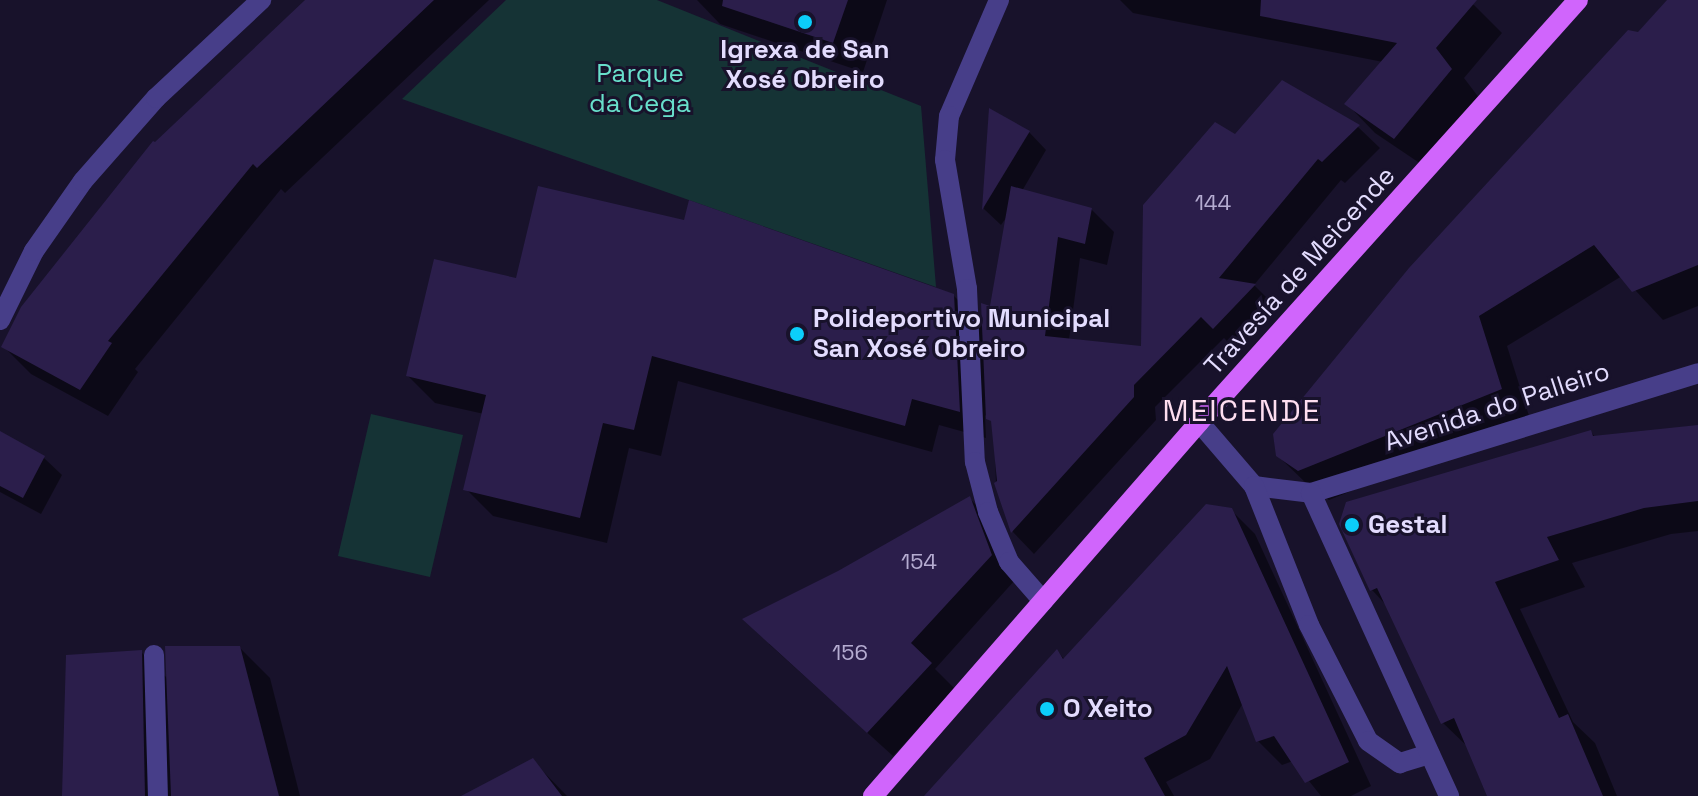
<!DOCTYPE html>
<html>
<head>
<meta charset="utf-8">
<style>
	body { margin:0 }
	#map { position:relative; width:1698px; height:796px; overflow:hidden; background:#18122b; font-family:"Space Grotesk",sans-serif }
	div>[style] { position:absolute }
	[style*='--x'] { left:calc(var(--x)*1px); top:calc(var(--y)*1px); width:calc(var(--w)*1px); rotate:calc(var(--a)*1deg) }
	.green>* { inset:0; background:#153335 }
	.shadow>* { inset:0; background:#0007 }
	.building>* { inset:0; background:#2b1e4b }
	.minor>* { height:20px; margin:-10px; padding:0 10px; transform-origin:10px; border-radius:10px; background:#473e89 }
	.major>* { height:20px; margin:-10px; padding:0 10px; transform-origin:10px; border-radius:10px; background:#d065fc }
	.dots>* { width:22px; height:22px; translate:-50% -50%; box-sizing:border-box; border:4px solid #18122b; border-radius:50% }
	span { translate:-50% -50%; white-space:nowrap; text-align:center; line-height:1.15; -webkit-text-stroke:6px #18122b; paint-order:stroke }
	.number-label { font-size:22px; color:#b5acd1 }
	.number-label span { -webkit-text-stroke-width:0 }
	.poi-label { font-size:26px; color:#e3dcfe; font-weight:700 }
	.left { translate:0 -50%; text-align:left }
	.park-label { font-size:26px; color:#68dfcb }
	.street-label { font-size:26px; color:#e3dcfe }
	.quarter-label { font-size:30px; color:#fedef0; letter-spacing:2px }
</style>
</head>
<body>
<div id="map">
	<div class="green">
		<div style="clip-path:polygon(506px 0,657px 0,921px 106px,936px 287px,402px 99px)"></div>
		<div style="clip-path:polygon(371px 414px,463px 435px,430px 577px,338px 556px)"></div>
	</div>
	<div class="shadow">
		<div style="clip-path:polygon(308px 0,489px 0,285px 193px,281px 189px,135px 369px,138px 372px,108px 416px,31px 374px,4px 347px)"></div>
		<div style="clip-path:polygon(697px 0,887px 0,863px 72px,720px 24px)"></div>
		<div style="clip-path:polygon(1120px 0,1453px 0,1474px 5px,1502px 33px,1464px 78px,1480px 99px,1424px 166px,1375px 133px,1347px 104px,1383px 62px,1133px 13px)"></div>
		<div style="clip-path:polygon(1669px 0,1698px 0,1698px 306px,1663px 320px,1622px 276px,1507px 346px,1530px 419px,1329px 500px,1308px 485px,1277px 455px)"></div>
		<div style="clip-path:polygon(1282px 82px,1358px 127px,1380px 148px,1345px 183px,1341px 180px,1254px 285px,1277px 308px,1236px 350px,1224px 338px,1155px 407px,1156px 420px,1034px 554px,1013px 532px,996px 484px,994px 424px,985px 415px,986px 438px,939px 425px,932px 452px,678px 381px,661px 456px,629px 448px,607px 543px,493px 516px,466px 489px,484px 414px,435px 403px,408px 376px,517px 280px,953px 295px,984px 326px,991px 309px,1008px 215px,1001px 225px,984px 209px,991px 111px,1029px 132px,1046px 150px,1022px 191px,1091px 209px,1114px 232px,1107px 265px,1080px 258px,1069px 340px,1143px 348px,1235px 136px)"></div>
		<div style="clip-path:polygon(1698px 427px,1698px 531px,1671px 534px,1572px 563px,1585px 587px,1520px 609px,1573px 722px,1595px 743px,1617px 796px,1489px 796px,1470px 749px,1443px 723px,1387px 606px,1372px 590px,1591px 432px,1596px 438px)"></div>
		<div style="clip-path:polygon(0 434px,44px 458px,62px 475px,41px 514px,0 492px)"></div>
		<div style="clip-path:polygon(970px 499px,995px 523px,1015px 580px,935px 669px,955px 689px,893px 756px,769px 644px)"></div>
		<div style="clip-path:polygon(1231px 510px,1255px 534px,1371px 786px,1351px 796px,1321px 796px,1293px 761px,1282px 765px,1258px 741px,1243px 703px,1210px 759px,1166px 782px,1174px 796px,927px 796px,1058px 652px,1065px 660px)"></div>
		<div style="clip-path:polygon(240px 648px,270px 678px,300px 796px,64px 796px,141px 652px,168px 679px)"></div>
		<div style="clip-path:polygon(532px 760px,567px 796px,465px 796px)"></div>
	</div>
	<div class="building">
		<div style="clip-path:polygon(305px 0,434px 0,257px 168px,253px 164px,108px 341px,112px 343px,80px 390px,1px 347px,21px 307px,153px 141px,155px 142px)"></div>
		<div style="clip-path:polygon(723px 0,848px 0,833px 43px,722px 6px)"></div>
		<div style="clip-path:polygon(1261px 0,1477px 0,1436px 48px,1452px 69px,1394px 139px,1344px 104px,1397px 43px,1260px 16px)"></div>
		<div style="clip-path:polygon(1667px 0,1698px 0,1698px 265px,1632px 292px,1594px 245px,1479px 316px,1502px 389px,1298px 471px,1276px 456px,1273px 434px,1409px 268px,1628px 30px,1638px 32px)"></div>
		<div style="clip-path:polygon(1282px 80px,1360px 125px,1322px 162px,1318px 159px,1219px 278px,1256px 284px,1213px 329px,1201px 317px,1134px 385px,1134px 397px,1011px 533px,994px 483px,997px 481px,991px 421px,986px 419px,981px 303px,990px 306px,1011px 186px,1092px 208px,1085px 244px,1058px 237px,1045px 336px,1141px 346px,1143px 205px,1215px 122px,1235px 134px)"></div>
		<div style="clip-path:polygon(989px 108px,1030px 131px,982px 210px)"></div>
		<div style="clip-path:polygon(538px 186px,684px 220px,689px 200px,954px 294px,960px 412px,912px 399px,905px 426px,652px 356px,634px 430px,603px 423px,580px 518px,463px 490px,486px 395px,406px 376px,434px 259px,516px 278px)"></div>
		<div style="clip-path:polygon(1698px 425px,1698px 501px,1644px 508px,1547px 537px,1559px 560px,1495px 582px,1559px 718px,1568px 714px,1603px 796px,1487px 796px,1454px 718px,1441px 724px,1377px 588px,1370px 591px,1339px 524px,1346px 502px,1591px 430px,1593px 436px)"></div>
		<div style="clip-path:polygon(0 431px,45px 456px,23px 498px,0 486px)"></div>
		<div style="clip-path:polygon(970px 496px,992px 555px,911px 643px,932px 663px,867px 733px,742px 619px,838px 571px)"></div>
		<div style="clip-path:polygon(1206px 504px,1232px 508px,1349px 762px,1305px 783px,1274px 736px,1256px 742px,1227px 666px,1186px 735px,1144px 758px,1165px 796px,924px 796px,1057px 649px,1063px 659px)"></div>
		<div style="clip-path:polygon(165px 646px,240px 646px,279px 796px,171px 796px)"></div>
		<div style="clip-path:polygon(142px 650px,145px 796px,62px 796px,66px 655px)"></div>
		<div style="clip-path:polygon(533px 758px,562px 796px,461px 796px)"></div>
	</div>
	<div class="minor">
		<div style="--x:999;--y:0;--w:126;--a:113.3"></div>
		<div style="--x:949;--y:116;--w:44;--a:95.2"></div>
		<div style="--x:945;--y:160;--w:131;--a:80.3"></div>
		<div style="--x:967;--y:289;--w:173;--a:87.4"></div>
		<div style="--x:975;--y:462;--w:52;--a:75.4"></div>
		<div style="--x:988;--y:512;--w:54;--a:67.2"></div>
		<div style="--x:1009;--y:562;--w:52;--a:48.9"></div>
		<div style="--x:0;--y:320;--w:77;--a:-63.8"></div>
		<div style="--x:34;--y:251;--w:85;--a:-55"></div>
		<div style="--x:83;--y:181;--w:111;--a:-48.7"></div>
		<div style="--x:156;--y:98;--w:144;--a:-43"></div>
		<div style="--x:1199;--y:422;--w:84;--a:49.3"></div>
		<div style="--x:1254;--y:486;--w:57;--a:7"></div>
		<div style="--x:1311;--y:493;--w:405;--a:-17.2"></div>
		<div style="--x:1254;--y:486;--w:149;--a:68.4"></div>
		<div style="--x:1309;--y:625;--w:130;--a:63"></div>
		<div style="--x:1368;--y:741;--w:39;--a:35"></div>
		<div style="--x:1400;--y:763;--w:31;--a:-17"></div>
		<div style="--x:1311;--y:493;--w:333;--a:65.5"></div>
		<div style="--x:154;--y:655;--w:141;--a:88.4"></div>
	</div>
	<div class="major">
		<div style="--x:873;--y:796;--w:496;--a:-48.9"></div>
		<div style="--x:1199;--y:422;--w:567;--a:-48.07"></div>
	</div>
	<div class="dots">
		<div style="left:805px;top:22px;background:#0ccefa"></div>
		<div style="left:797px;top:334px;background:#0ccefa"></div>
		<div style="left:1352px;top:525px;background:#0ccefa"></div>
		<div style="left:1047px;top:709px;background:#0ccefa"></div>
	</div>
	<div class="number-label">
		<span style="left:1213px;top:203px">144</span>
		<span style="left:919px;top:562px">154</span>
		<span style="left:850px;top:653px">156</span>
	</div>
	<div class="poi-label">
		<span style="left:805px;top:65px">Igrexa de San<br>Xosé Obreiro</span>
		<span class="left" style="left:813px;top:334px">Polideportivo Municipal<br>San Xosé Obreiro</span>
		<span class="left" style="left:1368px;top:525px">Gestal</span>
		<span class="left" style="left:1063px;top:709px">O Xeito</span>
	</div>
	<div class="park-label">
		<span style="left:640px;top:89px">Parque<br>da Cega</span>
	</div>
	<div class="street-label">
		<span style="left:1300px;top:271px;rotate:-48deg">Travesía de Meicende</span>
		<span style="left:1497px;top:407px;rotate:-18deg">Avenida do Palleiro</span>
	</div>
	<div class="quarter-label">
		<span style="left:1242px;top:411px">MEICENDE</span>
	</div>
</div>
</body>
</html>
